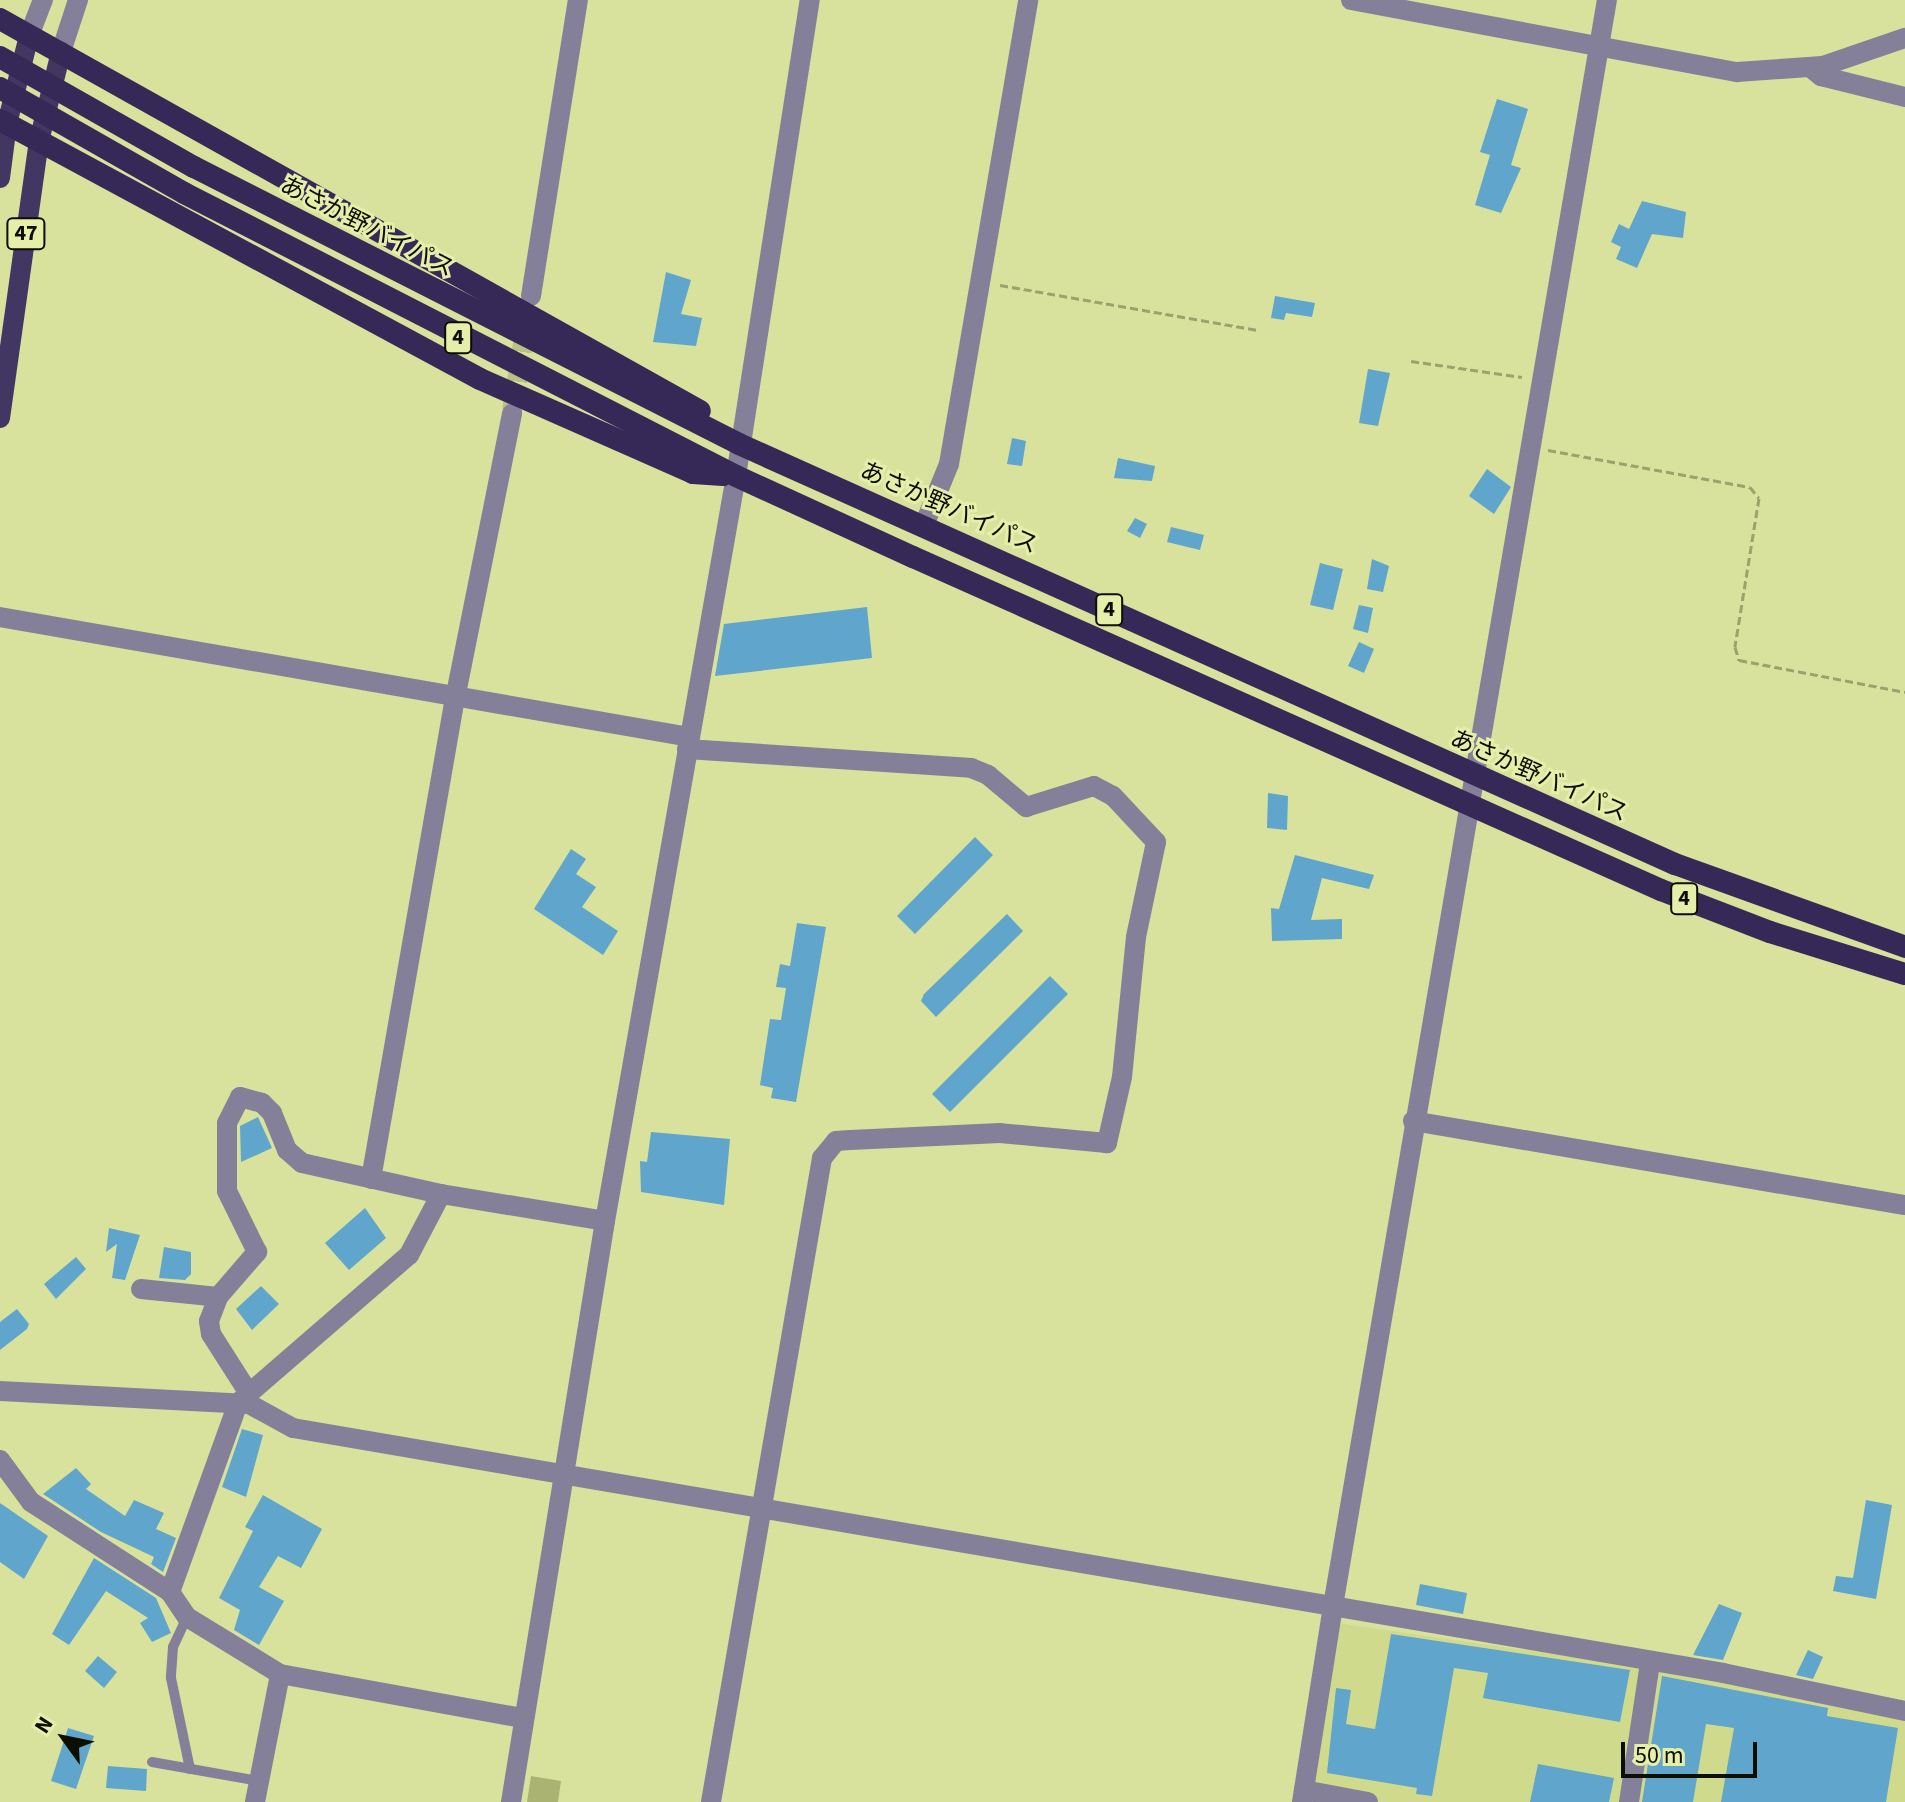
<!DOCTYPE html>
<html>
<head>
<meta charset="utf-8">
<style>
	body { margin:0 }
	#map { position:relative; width:1905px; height:1802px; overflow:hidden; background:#d8e29d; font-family:"Source Sans 3","Noto Sans JP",sans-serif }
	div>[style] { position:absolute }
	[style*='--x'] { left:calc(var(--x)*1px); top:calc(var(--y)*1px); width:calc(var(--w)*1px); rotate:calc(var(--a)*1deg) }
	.built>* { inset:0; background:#d0da8d }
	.forest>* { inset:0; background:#abb373 }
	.building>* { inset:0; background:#60a5cc }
	.minor-tunnel>* { height:20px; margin-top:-10px; transform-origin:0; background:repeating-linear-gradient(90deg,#b9c285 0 20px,transparent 0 30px) }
	.path>* { height:3px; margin-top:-1.5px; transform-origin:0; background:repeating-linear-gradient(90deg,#9aa26d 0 8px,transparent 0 12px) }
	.service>* { height:10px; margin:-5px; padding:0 5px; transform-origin:5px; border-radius:5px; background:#858099 }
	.minor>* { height:20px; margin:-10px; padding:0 10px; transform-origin:10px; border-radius:10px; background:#858099 }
	.tertiary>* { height:20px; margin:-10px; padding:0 10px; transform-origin:10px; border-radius:10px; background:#858099 }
	.primary>* { height:20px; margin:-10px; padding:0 10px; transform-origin:10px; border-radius:10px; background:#423662 }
	.trunk>* { height:22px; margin:-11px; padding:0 11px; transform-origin:11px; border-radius:11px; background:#362958 }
	.trunk-bridge>* { height:22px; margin:-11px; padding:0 11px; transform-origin:11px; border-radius:11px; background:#362958 }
	span { translate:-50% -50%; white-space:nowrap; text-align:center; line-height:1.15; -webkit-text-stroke:6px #e6efa9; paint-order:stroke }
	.shield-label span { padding:2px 6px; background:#e6efa9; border:2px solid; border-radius:6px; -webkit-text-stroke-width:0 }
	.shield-label { font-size:22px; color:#0c0e00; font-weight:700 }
	.street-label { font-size:24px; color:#0c0e00 }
	.north { position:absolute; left:24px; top:1698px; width:80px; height:80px; -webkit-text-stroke:6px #e6efa9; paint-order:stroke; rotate:303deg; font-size:22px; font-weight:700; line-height:32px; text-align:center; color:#0c0e00 }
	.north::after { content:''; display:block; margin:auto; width:28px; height:36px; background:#0c0e00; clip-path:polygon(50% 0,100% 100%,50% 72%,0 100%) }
	.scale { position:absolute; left:1621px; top:1742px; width:136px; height:36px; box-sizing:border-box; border:4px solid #0c0e00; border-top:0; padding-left:10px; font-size:24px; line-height:28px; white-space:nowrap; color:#0c0e00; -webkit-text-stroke:6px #e6efa9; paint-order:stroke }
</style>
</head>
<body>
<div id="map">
	<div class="built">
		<div style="clip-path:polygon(1337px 1623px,1905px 1705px,1905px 1802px,1308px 1802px)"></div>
	</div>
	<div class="forest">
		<div style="clip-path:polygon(531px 1776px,561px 1781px,558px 1802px,527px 1802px)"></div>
	</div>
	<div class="building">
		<div style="clip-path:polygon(1497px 99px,1528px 109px,1511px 165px,1521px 168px,1501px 213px,1475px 205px,1490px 155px,1480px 152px)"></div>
		<div style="clip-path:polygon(1642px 201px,1686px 212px,1683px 238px,1652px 234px,1637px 268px,1616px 259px,1621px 247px,1611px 242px,1619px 224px,1629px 229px)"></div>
		<div style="clip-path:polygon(666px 272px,691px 280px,681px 314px,702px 318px,696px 346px,653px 342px)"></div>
		<div style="clip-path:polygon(1275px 296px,1315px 303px,1312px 317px,1286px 313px,1284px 320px,1271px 318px)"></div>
		<div style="clip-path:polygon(1368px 369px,1390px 373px,1378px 426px,1359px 423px)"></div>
		<div style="clip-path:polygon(1012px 438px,1026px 441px,1022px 466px,1007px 464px)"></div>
		<div style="clip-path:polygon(1118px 458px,1155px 466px,1152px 481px,1114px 478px)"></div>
		<div style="clip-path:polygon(1487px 469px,1511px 487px,1494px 514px,1469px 496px)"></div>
		<div style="clip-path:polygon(1135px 518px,1147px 524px,1140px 538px,1127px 531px)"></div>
		<div style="clip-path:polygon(1171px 527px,1204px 535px,1200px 550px,1167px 542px)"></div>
		<div style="clip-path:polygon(1372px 559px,1389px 566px,1383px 592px,1367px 589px)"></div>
		<div style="clip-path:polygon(1320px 563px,1343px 569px,1333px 610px,1310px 605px)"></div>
		<div style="clip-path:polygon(1359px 605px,1373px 608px,1368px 633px,1353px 629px)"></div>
		<div style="clip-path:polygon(867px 607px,872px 658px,715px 676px,724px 624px)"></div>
		<div style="clip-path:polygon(1359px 642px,1374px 649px,1364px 673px,1348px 666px)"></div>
		<div style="clip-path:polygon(1268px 793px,1288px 796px,1287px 830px,1267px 828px)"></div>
		<div style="clip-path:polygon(975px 837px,993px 855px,915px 934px,897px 916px)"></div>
		<div style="clip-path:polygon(571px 849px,586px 859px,576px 874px,596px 887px,582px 907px,618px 931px,603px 955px,534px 909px)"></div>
		<div style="clip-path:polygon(1295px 855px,1374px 875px,1369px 889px,1322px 878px,1311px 920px,1342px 919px,1342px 939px,1272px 941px,1271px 908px,1279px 909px)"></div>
		<div style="clip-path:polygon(1007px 914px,1023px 931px,936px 1017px,921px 1001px,924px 994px)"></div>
		<div style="clip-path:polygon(797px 923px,826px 927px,796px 1102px,771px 1098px,773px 1088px,760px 1085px,770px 1019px,781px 1020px,786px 988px,776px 987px,780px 964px,790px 966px)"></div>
		<div style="clip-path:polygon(1050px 976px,1068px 994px,950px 1112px,932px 1094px)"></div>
		<div style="clip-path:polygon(258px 1117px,272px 1148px,241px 1162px,240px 1126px)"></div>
		<div style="clip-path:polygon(651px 1132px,730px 1139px,724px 1205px,641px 1192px,640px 1161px,647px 1162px)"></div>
		<div style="clip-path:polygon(365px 1208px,386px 1238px,349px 1270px,325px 1243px)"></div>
		<div style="clip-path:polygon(109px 1228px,140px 1235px,125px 1280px,112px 1278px,117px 1244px,106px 1252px)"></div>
		<div style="clip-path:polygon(164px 1247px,191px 1252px,191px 1274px,185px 1280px,159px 1278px)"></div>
		<div style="clip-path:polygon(76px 1257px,86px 1269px,56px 1299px,44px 1284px)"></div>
		<div style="clip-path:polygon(261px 1286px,279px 1304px,252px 1330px,236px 1309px)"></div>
		<div style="clip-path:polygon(17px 1309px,29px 1324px,27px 1329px,0 1350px,0 1322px)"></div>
		<div style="clip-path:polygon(242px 1429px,263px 1435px,246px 1497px,222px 1487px)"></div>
		<div style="clip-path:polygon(76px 1468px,91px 1484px,86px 1489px,125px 1516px,134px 1500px,164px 1513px,156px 1529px,176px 1538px,163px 1572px,151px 1564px,154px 1557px,101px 1532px,43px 1494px)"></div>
		<div style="clip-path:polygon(263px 1495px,322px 1529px,301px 1568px,278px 1556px,259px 1587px,284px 1601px,259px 1645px,234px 1630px,240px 1610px,219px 1598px,253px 1531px,245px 1527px)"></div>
		<div style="clip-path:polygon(1866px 1500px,1892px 1505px,1876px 1599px,1833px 1591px,1836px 1576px,1853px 1578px)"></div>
		<div style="clip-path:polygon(0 1503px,48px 1536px,24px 1579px,0 1562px)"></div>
		<div style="clip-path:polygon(94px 1558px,156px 1598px,171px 1633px,152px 1642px,140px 1623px,148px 1618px,106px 1591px,69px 1645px,52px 1634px)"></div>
		<div style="clip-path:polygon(1420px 1584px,1467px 1593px,1463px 1614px,1416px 1605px)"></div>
		<div style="clip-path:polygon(1719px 1604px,1742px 1613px,1723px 1660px,1693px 1655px)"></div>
		<div style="clip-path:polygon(1391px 1634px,1630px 1670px,1620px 1722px,1483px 1698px,1488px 1673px,1454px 1668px,1432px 1796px,1416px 1794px,1417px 1788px,1327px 1773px,1336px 1688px,1351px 1690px,1346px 1724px,1375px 1729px)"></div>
		<div style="clip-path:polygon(1808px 1650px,1823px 1657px,1813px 1679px,1796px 1675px)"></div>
		<div style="clip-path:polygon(98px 1656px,117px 1672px,104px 1688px,85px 1671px)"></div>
		<div style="clip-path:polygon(1662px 1676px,1828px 1708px,1827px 1716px,1898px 1728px,1886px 1802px,1721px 1802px,1734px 1728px,1706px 1724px,1693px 1802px,1642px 1802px)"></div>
		<div style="clip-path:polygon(68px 1728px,94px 1736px,76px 1789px,51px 1781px)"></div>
		<div style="clip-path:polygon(1538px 1764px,1614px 1778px,1609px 1802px,1530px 1802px)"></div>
		<div style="clip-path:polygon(108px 1766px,147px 1769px,146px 1791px,106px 1788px)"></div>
	</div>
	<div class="minor-tunnel">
		<div style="--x:512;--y:411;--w:92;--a:-80.6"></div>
	</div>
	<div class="path">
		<div style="--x:1000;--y:285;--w:263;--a:9.9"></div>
		<div style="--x:1411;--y:361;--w:112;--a:8.2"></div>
		<div style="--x:1548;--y:450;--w:205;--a:10.4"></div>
		<div style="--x:1750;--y:487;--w:14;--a:51"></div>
		<div style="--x:1759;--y:498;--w:151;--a:99.2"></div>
		<div style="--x:1735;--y:647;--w:14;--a:73"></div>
		<div style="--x:1739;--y:660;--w:169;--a:10.9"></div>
	</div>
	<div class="service">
		<div style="--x:187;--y:1617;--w:33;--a:115"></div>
		<div style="--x:173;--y:1647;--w:31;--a:94"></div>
		<div style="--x:171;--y:1678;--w:93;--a:78.2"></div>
		<div style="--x:152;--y:1762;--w:109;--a:10.1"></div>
	</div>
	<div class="minor">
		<div style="--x:1811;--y:68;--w:13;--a:39"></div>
		<div style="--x:1821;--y:76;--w:87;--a:14"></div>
		<div style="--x:531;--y:296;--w:300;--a:-81"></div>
		<div style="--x:925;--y:523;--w:64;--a:-67.9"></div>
		<div style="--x:949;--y:464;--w:471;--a:-80.3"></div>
		<div style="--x:0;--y:617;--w:700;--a:9.87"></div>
		<div style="--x:687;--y:749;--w:285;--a:3.8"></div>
		<div style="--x:971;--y:768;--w:18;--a:22"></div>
		<div style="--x:988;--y:775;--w:50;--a:40.1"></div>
		<div style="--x:1026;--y:807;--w:71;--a:-17.2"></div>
		<div style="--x:1094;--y:786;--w:21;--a:28"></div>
		<div style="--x:1113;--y:796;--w:63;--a:46.9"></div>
		<div style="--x:1156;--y:842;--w:97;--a:101.9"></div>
		<div style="--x:1136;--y:937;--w:141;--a:95.7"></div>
		<div style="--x:1122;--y:1077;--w:68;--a:102.8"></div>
		<div style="--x:1107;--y:1143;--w:107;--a:-174.7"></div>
		<div style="--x:1000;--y:1133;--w:150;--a:177.3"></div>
		<div style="--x:850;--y:1140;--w:14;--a:176"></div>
		<div style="--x:836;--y:1141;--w:22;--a:129"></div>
		<div style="--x:822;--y:1158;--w:653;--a:99.78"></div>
		<div style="--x:1413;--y:1121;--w:499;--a:9.7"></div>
		<div style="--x:371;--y:1179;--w:492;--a:-80.1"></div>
		<div style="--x:456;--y:694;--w:286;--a:-78.7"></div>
		<div style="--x:141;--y:1289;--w:77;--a:5.9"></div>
		<div style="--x:0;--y:1391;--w:249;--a:3"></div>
		<div style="--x:249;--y:1404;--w:50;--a:28.6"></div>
		<div style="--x:293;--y:1428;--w:1451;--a:9.72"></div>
		<div style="--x:1723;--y:1673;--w:186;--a:11.8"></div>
		<div style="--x:248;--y:1392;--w:69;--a:-122.5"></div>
		<div style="--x:211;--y:1334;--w:13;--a:-99"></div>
		<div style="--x:209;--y:1321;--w:26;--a:-69"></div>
		<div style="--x:218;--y:1297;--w:60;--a:-49.1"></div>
		<div style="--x:257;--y:1252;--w:68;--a:-116.2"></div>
		<div style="--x:227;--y:1191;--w:68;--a:-90"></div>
		<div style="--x:227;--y:1123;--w:29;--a:-63"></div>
		<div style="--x:240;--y:1097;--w:23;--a:15"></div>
		<div style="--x:262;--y:1103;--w:14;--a:45"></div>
		<div style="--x:272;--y:1113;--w:40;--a:68"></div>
		<div style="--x:287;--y:1150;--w:20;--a:41"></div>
		<div style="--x:302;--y:1163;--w:142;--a:12.6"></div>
		<div style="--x:441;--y:1194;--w:166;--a:9.3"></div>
		<div style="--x:0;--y:1460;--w:52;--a:53.6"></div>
		<div style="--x:31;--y:1502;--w:166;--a:32.9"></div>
		<div style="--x:170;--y:1592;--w:30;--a:56"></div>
		<div style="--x:187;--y:1617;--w:109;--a:31.5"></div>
		<div style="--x:280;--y:1674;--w:247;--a:10.3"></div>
		<div style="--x:170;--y:1592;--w:201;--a:-70.2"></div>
		<div style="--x:238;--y:1403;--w:226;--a:-40.9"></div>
		<div style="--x:409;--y:1255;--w:69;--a:-62.3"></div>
		<div style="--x:1333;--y:1606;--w:1629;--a:-80.32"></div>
		<div style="--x:1304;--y:1790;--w:65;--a:10.6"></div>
		<div style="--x:255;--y:1802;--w:130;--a:-78.9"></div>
	</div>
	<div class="tertiary">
		<div style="--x:1351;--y:0;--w:393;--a:10.6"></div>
		<div style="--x:1737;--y:72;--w:86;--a:-4"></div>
		<div style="--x:1823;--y:66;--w:87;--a:-18.9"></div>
		<div style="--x:29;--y:36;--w:39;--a:-69"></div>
		<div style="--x:61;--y:52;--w:55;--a:-71.9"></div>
		<div style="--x:511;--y:1802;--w:589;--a:-80.81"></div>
		<div style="--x:605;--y:1221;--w:756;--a:-80.03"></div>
		<div style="--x:736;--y:476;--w:482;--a:-81.2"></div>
		<div style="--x:1302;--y:1802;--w:198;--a:-81"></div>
		<div style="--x:1629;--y:1802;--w:141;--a:-81.4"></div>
	</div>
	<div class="primary">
		<div style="--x:0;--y:178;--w:54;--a:-82.6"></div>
		<div style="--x:7;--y:124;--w:91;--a:-76"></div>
		<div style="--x:0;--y:418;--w:280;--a:-82"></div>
		<div style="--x:39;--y:141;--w:92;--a:-76.1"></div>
	</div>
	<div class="trunk">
		<div style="--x:0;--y:19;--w:802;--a:29.25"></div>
		<div style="--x:0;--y:120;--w:545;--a:28.35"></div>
		<div style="--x:480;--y:379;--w:233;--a:23.8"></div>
		<div style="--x:693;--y:473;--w:30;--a:4"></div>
		<div style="--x:194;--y:167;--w:611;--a:26.94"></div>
		<div style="--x:739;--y:444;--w:1026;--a:24.17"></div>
		<div style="--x:1675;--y:864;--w:245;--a:19.8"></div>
		<div style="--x:184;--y:193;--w:620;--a:27.14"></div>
		<div style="--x:736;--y:476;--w:195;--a:24.6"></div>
		<div style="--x:913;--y:557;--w:819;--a:24"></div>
		<div style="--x:1661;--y:890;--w:117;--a:21.1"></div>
		<div style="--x:1770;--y:932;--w:141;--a:17.3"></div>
	</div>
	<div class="trunk-bridge">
		<div style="--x:0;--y:57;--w:223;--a:29.6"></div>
		<div style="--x:0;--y:88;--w:212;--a:29.7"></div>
	</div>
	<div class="shield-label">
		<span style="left:26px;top:234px">47</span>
		<span style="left:458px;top:338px">4</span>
		<span style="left:1109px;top:610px">4</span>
		<span style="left:1684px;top:899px">4</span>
	</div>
	<div class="street-label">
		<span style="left:367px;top:227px;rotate:27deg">あさか野バイパス</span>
		<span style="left:949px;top:508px;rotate:24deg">あさか野バイパス</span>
		<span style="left:1539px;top:776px;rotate:24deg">あさか野バイパス</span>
	</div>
	<div class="north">N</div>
	<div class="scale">50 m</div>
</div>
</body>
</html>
